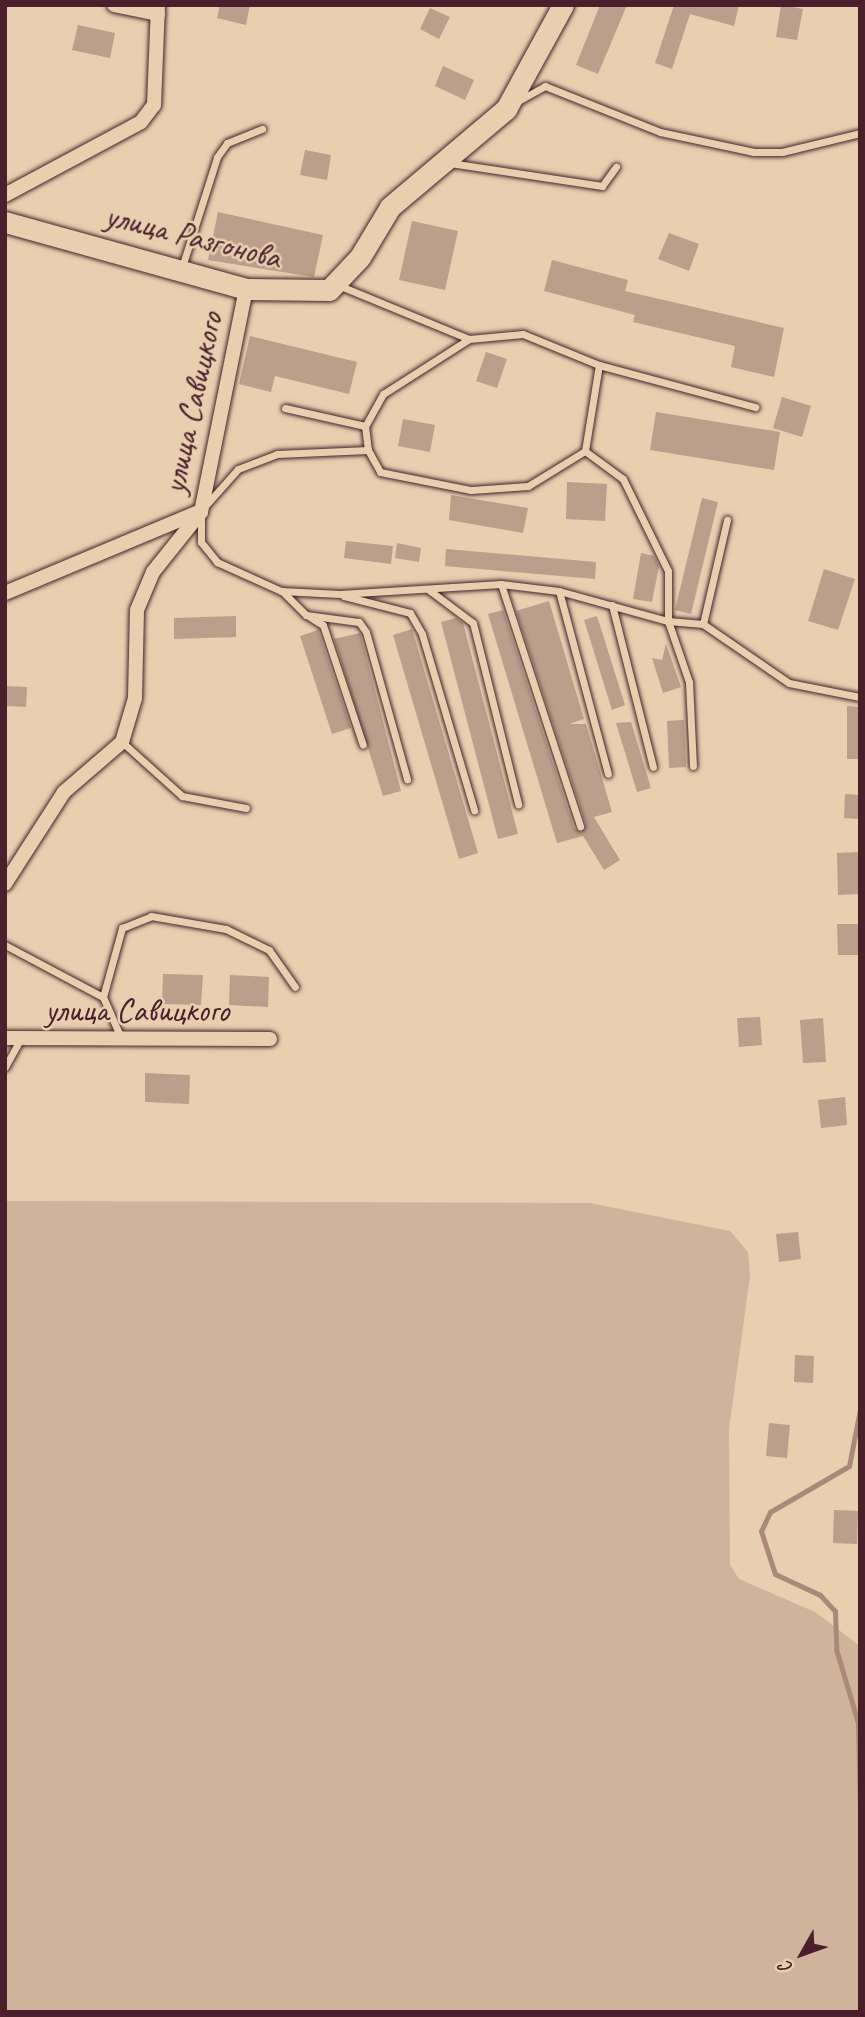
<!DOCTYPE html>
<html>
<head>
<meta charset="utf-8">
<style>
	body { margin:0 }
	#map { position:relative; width:865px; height:2017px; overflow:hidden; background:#e8cfb0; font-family:Caveat,sans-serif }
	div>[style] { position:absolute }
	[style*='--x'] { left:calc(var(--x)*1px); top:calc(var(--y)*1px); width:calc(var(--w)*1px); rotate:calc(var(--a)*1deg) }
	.green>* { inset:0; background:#cfb39a }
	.stream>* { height:5px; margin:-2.5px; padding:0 2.5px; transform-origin:2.5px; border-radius:2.5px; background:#aa897b }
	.building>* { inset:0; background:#bb9e8b }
	.roads { filter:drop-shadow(0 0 2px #4a1f2b) drop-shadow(0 0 2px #4a1f2b) }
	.lane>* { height:7px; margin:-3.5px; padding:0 3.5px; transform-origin:3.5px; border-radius:3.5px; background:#e8cfb0 }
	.street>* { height:14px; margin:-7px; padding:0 7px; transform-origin:7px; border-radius:7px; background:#e8cfb0 }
	.secondary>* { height:21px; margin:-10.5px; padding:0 10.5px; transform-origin:10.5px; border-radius:10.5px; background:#e8cfb0 }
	span { translate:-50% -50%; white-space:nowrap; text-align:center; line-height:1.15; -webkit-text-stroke:5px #e8cfb0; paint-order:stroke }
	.street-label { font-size:33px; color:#4a1f2b }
	.frame { position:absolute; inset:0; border:7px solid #4a1f2b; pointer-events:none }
	.north { position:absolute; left:767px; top:1919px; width:70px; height:70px; -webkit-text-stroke:5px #e8cfb0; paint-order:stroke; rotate:230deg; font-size:19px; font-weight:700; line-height:28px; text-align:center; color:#4a1f2b }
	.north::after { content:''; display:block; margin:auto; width:24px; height:32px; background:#4a1f2b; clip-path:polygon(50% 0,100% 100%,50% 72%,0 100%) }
</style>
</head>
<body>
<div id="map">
	<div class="green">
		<div style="clip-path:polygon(5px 1201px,590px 1203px,730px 1231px,748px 1252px,750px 1276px,729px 1429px,730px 1565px,739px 1579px,815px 1612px,860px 1646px,860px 2012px,5px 2012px)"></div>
	</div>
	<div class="stream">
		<div style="--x:860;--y:1409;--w:58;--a:100.9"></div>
		<div style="--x:849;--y:1466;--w:91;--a:149.8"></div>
		<div style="--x:770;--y:1512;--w:21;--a:115"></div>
		<div style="--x:761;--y:1531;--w:45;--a:72"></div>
		<div style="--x:775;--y:1574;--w:50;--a:25"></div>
		<div style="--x:820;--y:1595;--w:22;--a:47"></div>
		<div style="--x:835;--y:1611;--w:38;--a:88"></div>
		<div style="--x:836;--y:1649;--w:77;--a:73.4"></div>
		<div style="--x:858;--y:1723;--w:85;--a:88.7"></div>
	</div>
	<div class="building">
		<div style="clip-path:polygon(220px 5px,250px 5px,246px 25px,217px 18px)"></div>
		<div style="clip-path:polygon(600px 5px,627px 5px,598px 74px,576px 65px)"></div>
		<div style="clip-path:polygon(674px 5px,739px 5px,734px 26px,690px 14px,672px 69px,655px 63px)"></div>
		<div style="clip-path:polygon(781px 5px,803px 9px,797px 40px,776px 37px)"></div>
		<div style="clip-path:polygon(430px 8px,450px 17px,439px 39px,420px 29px)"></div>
		<div style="clip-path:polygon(78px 25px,115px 33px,110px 58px,72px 50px)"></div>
		<div style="clip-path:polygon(443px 66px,474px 80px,465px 100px,435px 86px)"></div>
		<div style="clip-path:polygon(305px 150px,331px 155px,327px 180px,300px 175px)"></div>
		<div style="clip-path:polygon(218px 212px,323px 235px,314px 277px,208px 260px)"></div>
		<div style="clip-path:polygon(412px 221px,458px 231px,445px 290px,399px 280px)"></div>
		<div style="clip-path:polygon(669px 233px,699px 244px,689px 271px,658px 259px)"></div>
		<div style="clip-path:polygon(552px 260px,628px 280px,625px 291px,784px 328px,774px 377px,731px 367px,735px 346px,633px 322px,635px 315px,544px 291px)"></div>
		<div style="clip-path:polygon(250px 336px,357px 362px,349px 394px,275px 376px,271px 392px,239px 384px)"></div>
		<div style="clip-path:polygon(486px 352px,507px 359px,497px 388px,476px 381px)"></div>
		<div style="clip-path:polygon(782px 397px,811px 406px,802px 437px,773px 428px)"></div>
		<div style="clip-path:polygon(656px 412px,780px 432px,774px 470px,650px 450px)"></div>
		<div style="clip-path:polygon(403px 419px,435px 425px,430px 452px,398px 446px)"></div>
		<div style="clip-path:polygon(567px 482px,607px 484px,605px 521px,566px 519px)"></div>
		<div style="clip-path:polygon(451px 495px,528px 508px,523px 533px,449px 520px)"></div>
		<div style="clip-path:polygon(702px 498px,718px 502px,691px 614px,675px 610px)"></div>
		<div style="clip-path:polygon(346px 541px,393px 546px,391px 564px,344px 558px)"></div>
		<div style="clip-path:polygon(397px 543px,421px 548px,419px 562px,395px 558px)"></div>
		<div style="clip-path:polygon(446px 549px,596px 562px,595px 579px,445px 566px)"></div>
		<div style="clip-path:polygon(641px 553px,654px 556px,659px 566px,652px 602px,633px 599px)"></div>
		<div style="clip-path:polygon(824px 569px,855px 579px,838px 630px,808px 621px)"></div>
		<div style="clip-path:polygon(549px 601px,584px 719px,569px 724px,586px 724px,612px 812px,594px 817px,620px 860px,604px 870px,583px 836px,557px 843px,488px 614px,503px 610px,574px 828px,581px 832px,586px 824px,516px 611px)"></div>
		<div style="clip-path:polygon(236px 616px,236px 637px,174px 639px,174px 618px)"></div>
		<div style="clip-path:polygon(597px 616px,625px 705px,612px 710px,584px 620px)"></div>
		<div style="clip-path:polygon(456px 618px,463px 623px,518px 834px,498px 839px,441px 622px)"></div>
		<div style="clip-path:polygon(412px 629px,478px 853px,459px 859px,393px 635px)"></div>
		<div style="clip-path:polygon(318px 630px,351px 728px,332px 734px,300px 636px)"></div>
		<div style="clip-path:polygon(360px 633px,401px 791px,383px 796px,334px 639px)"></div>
		<div style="clip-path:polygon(666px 644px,681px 687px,663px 693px,652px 658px,662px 660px)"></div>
		<div style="clip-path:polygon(5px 686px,27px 687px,26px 707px,5px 706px)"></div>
		<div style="clip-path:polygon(847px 706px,860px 707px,860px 759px,847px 759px)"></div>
		<div style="clip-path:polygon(684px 720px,686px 767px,669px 768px,667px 721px)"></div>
		<div style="clip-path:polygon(631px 722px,651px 788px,637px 792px,616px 723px)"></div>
		<div style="clip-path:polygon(845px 794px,860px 795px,860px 819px,844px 818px)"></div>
		<div style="clip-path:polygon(860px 852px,860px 894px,838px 895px,837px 853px)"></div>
		<div style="clip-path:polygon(837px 924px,859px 924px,860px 955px,838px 955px)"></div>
		<div style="clip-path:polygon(163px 974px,203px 975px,201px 1005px,162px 1004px)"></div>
		<div style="clip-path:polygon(230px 975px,269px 977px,268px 1007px,229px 1005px)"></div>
		<div style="clip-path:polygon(760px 1017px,762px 1045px,739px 1047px,737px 1018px)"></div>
		<div style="clip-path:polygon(823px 1018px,826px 1062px,803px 1063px,800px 1020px)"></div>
		<div style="clip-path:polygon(145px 1073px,190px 1075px,189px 1104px,145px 1102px)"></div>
		<div style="clip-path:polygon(845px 1097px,847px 1125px,821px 1128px,818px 1100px)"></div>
		<div style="clip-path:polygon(798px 1232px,801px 1259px,779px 1262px,776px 1234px)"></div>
		<div style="clip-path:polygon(795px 1355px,814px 1356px,813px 1383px,794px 1382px)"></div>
		<div style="clip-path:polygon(769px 1423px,790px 1425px,787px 1458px,766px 1456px)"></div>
		<div style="clip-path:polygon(834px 1510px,858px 1511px,857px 1544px,833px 1543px)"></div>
	</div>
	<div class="roads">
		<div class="lane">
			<div style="--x:518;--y:101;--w:31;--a:-29"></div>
			<div style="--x:545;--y:86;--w:124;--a:21.8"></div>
			<div style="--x:660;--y:132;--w:96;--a:12"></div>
			<div style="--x:754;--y:152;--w:28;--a:0"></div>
			<div style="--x:782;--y:152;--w:80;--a:-13.7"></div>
			<div style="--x:450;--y:163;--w:154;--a:8.6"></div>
			<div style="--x:602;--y:186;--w:24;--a:-54"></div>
			<div style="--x:182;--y:267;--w:115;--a:-72.3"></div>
			<div style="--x:217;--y:157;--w:17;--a:-54"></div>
			<div style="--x:227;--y:143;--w:38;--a:-22"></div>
			<div style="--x:338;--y:285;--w:142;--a:22.4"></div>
			<div style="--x:469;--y:339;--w:54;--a:-5.3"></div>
			<div style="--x:523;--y:334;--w:82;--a:22.2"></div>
			<div style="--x:599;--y:365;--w:162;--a:15.1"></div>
			<div style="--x:469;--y:339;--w:102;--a:147.4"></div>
			<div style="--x:383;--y:394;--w:37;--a:119"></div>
			<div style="--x:365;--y:426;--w:24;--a:83"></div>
			<div style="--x:368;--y:450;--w:25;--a:61"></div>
			<div style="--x:380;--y:472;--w:93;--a:11.2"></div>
			<div style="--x:471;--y:490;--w:57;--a:-4"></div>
			<div style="--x:528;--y:486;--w:67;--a:-31.6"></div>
			<div style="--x:585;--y:451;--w:87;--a:-80.8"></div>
			<div style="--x:285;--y:408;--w:82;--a:12.7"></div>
			<div style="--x:585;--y:451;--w:47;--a:36.4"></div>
			<div style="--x:623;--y:479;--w:102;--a:63.9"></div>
			<div style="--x:668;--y:571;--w:50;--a:90"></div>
			<div style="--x:668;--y:621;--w:65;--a:71"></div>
			<div style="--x:689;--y:682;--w:84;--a:87.3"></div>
			<div style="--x:206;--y:505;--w:48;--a:-48.4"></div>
			<div style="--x:238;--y:469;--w:42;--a:-21"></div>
			<div style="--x:277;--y:454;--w:91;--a:-2.5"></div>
			<div style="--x:201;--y:515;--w:27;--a:90"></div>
			<div style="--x:201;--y:542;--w:26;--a:51"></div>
			<div style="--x:217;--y:562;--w:70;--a:24.4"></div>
			<div style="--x:281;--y:591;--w:59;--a:2.9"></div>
			<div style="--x:340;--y:594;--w:161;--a:-3.6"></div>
			<div style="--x:501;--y:584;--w:58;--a:6.9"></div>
			<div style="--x:559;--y:591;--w:113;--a:15.4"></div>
			<div style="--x:668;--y:621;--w:35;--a:5"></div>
			<div style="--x:703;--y:624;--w:104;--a:34.5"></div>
			<div style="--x:789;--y:683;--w:72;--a:11.2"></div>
			<div style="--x:501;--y:584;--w:255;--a:71.9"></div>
			<div style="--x:429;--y:590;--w:55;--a:36.9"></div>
			<div style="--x:473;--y:623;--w:187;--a:76"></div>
			<div style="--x:282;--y:591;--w:34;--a:45"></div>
			<div style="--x:306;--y:615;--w:53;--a:7.5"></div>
			<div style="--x:359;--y:622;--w:12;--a:55"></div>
			<div style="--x:366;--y:632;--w:153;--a:74.4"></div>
			<div style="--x:559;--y:591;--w:189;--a:75"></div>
			<div style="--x:344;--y:596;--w:68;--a:14.4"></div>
			<div style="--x:410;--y:613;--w:24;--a:60"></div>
			<div style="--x:422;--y:634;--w:184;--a:73.5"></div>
			<div style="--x:612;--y:605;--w:167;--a:75.8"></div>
			<div style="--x:310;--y:617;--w:15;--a:32"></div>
			<div style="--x:323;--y:625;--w:126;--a:71.6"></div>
			<div style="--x:703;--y:624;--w:107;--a:-77"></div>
			<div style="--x:122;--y:742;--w:81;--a:42"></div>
			<div style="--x:182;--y:796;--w:65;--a:10.6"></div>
			<div style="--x:5;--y:945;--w:111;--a:28"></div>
			<div style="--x:103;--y:997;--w:45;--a:66.3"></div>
			<div style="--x:103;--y:997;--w:72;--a:-74.6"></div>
			<div style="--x:122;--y:928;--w:31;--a:-22"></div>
			<div style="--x:151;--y:916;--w:76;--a:9.8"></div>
			<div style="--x:226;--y:929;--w:48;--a:26"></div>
			<div style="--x:269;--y:950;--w:45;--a:54.9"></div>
			<div style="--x:5;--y:1067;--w:31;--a:-61"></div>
		</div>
		<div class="street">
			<div style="--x:114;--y:5;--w:45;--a:11.6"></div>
			<div style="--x:5;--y:195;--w:154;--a:-28.2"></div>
			<div style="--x:141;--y:122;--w:21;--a:-53"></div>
			<div style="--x:154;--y:105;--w:100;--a:-87.7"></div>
			<div style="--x:5;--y:593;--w:210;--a:-22.7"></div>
			<div style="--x:5;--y:884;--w:109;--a:-57.3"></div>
			<div style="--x:64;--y:792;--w:77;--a:-40.8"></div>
			<div style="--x:122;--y:742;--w:46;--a:-73.5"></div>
			<div style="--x:135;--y:698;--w:88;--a:-88.7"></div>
			<div style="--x:137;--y:610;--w:41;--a:-67.2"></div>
			<div style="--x:153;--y:572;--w:77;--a:-51.3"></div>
			<div style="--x:201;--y:512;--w:227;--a:-78.6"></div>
			<div style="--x:5;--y:1038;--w:265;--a:0.2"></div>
		</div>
		<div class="secondary">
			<div style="--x:5;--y:222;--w:250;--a:15.5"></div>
			<div style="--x:246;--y:289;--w:83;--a:0.7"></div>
			<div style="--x:329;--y:290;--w:45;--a:-46.8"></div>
			<div style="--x:360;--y:257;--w:58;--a:-59"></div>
			<div style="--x:390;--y:207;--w:152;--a:-40.2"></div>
			<div style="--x:506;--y:109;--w:119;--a:-61.3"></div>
		</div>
	</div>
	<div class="street-label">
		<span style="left:193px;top:237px;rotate:14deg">улица Разгонова</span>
		<span style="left:193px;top:403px;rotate:-78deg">улица Савицкого</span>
		<span style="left:137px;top:1011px">улица Савицкого</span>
	</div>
	<div class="frame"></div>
	<div class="north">С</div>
</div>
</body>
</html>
